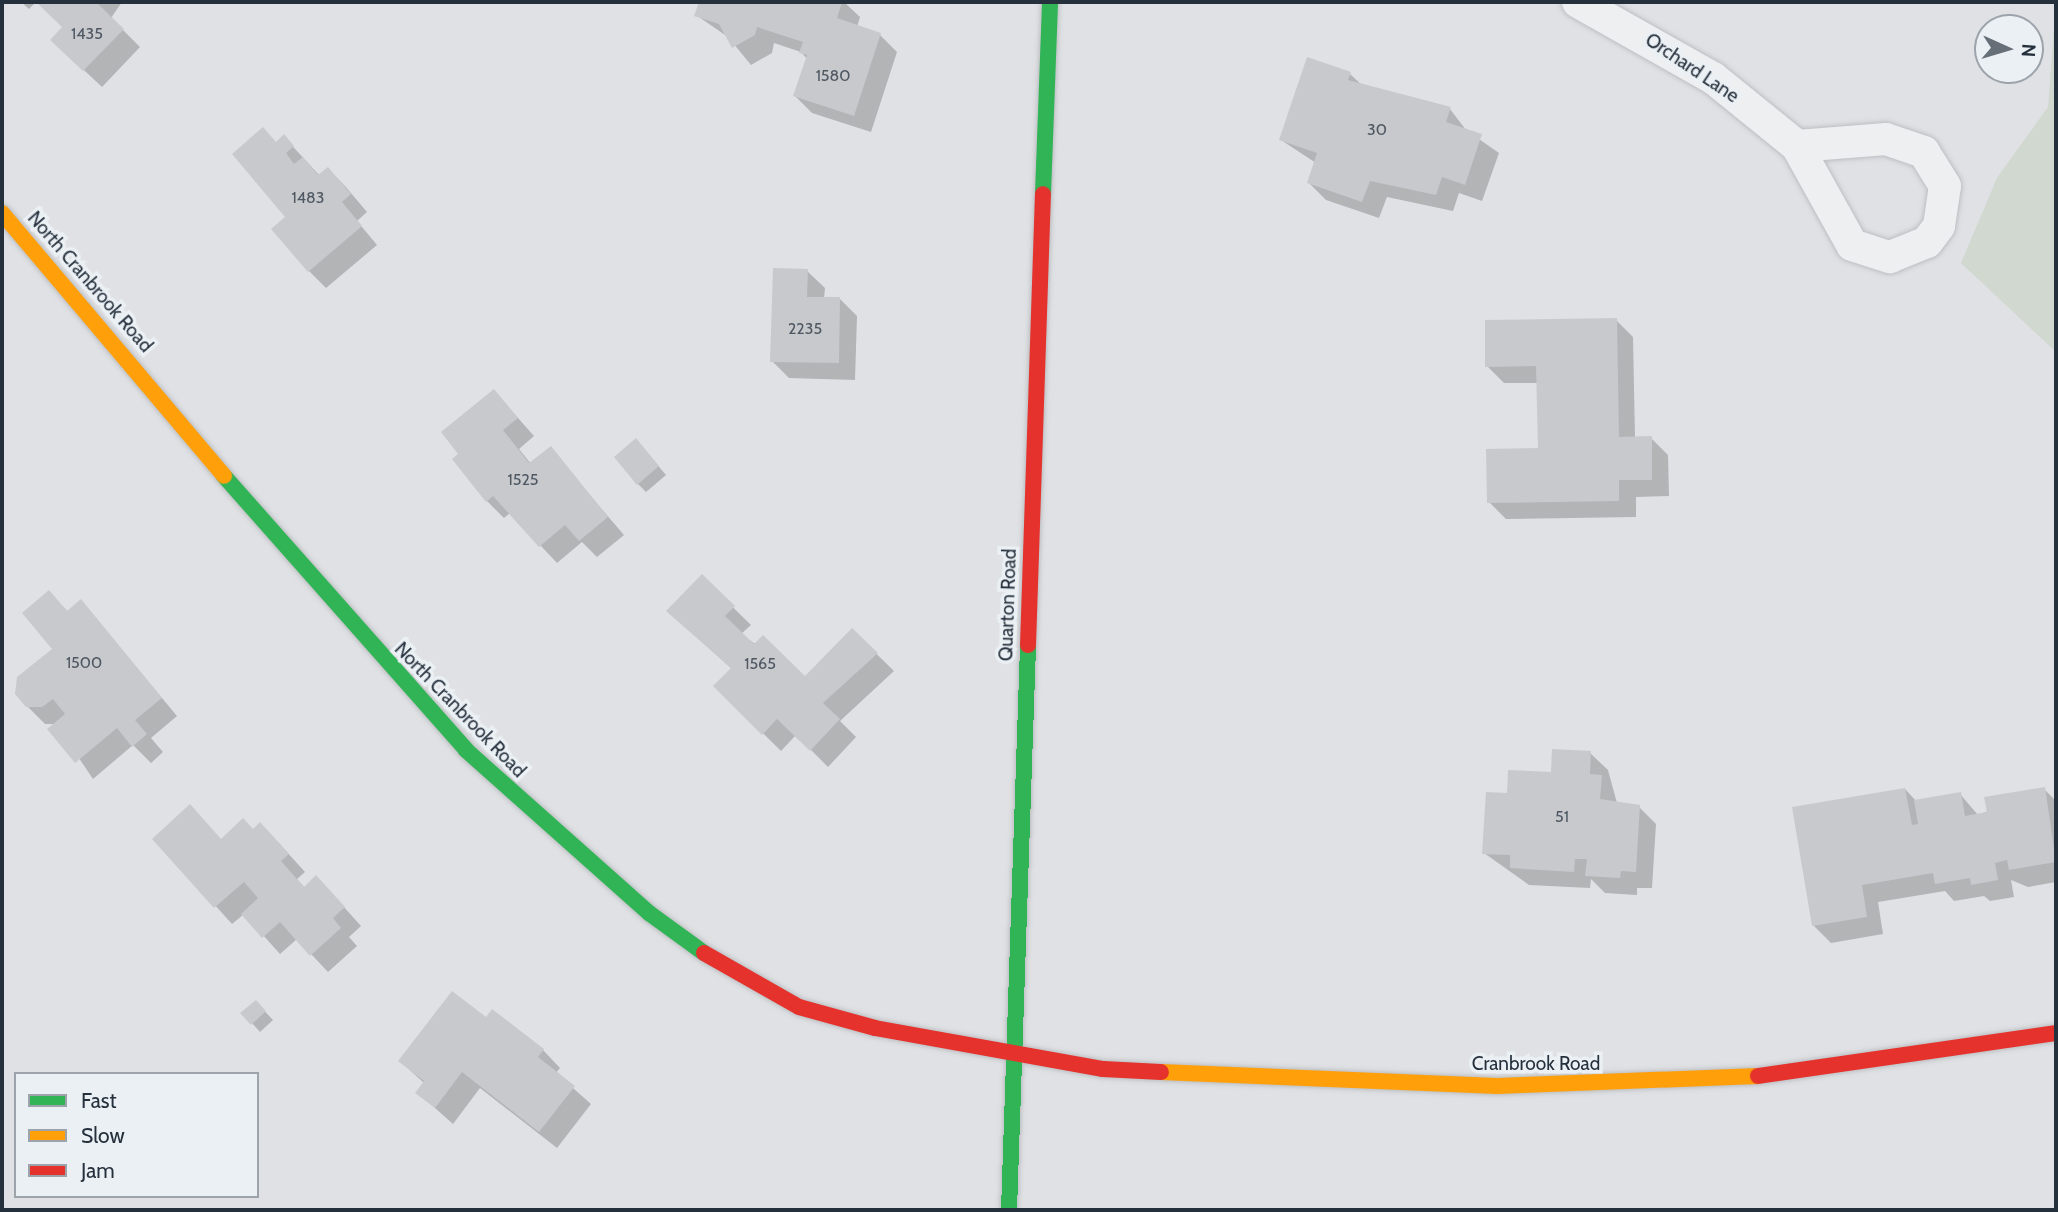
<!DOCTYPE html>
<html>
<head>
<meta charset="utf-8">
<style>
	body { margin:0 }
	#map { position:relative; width:2058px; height:1212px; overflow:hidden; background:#dfe1e4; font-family:Cabin,sans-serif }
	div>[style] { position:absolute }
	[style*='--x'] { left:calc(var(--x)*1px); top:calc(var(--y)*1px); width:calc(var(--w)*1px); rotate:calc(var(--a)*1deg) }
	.green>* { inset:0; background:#d0d8cf }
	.shadow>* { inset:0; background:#0003 }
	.building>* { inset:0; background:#c7c9cc }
	.roads { filter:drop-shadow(0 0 2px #bdbfc2) drop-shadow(0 0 2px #bdbfc2) }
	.street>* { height:32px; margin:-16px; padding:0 16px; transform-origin:16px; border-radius:16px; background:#edeff1 }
	.fast>* { height:16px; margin:-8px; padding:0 8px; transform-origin:8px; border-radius:8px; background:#30b455 }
	.slow>* { height:16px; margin:-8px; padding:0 8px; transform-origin:8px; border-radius:8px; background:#ff9f0a }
	.jam>* { height:16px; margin:-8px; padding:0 8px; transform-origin:8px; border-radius:8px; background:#e5322d }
	span { translate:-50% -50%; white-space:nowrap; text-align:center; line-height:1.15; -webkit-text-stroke:7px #ebf0f4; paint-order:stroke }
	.number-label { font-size:16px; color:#4e5762 }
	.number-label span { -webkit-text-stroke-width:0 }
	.street-label { font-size:19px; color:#25303d }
	.frame { position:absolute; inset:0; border:4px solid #25303d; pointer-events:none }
	.legend { position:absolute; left:14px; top:1072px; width:245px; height:126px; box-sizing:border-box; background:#ebf0f4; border:2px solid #9ca3ab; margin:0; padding:9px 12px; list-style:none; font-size:21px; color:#25303d }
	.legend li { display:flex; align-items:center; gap:14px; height:35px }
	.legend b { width:35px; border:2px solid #9ca3ab }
	.north { position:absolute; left:1974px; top:14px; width:70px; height:70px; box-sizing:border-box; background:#ebf0f4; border:2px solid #9ca3ab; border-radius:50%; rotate:94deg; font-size:19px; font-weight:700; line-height:28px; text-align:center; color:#25303d }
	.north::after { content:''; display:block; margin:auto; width:24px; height:32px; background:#666e77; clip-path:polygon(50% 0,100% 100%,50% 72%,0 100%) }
</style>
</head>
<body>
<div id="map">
	<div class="green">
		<div style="clip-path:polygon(2056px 2px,2056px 352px,1961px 263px,1997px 178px,2048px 107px)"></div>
	</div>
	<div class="shadow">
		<div style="clip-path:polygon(21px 2px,36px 2px,29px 9px)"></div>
		<div style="clip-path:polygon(37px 2px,122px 2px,111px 18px,140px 47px,102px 87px,70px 57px,64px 28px)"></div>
		<div style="clip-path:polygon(701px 2px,844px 2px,860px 17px,857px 27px,880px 35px,897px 52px,871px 132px,812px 113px,795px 96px,807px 59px,801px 52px,774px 43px,772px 53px,751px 65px,728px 37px,696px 15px)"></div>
		<div style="clip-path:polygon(1308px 59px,1350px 74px,1363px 86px,1450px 109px,1466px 130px,1499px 153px,1482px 201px,1459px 193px,1453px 211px,1387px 197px,1379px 218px,1326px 200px,1309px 183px,1316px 163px,1281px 140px)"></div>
		<div style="clip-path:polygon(284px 137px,320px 176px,328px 169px,345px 186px,367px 212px,357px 221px,377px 245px,326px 288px,309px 271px,287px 217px,277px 143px)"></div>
		<div style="clip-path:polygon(807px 271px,825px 288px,824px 299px,840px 299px,857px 316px,855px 380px,789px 378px,772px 361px)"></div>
		<div style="clip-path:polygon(1616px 320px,1633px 337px,1635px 438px,1651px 438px,1668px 455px,1669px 496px,1636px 497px,1636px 517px,1506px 519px,1489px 502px,1540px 449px,1538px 383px,1504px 383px,1487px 366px)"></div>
		<div style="clip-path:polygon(494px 391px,534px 436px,519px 449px,531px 464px,550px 449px,624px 535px,597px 557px,582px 542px,557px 563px,510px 513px,504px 518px,487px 501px,460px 454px)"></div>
		<div style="clip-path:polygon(644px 449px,666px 475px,646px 492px,638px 484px)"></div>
		<div style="clip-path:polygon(702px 577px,751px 625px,741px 634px,805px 679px,852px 630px,894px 671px,840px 721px,856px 737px,828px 767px,796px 735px,781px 751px,715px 686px,732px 669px,668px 611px)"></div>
		<div style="clip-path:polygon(49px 592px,68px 612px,81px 601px,177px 716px,151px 738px,163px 752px,151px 763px,133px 745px,93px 779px,56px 724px,45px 724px,27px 706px,54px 649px)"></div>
		<div style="clip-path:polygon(1590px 753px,1608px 770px,1617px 803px,1639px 807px,1656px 824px,1652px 888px,1637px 888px,1637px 895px,1605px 893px,1591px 879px,1590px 888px,1529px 885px,1484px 853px,1509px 795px)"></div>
		<div style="clip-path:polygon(1905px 789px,1917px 802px,1960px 794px,1978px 815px,2044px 789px,2056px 801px,2056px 882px,2028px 887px,2011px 880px,2014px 897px,1990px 901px,1984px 896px,1954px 901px,1945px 891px,1878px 902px,1883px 934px,1831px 943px,1814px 926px)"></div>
		<div style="clip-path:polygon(253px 831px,277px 841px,305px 872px,297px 879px,305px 888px,333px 895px,361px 926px,349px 937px,357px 946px,328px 972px,297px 939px,280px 954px,244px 914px,232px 924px,155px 839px,222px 840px)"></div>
		<div style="clip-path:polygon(256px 1002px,273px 1020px,260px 1032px,243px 1013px)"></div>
		<div style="clip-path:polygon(486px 1019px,543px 1050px,560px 1068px,556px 1073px,591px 1104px,557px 1148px,480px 1088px,453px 1124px,417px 1092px,424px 1083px,400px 1061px)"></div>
	</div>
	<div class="building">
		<div style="clip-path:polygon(36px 2px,96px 2px,124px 29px,83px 71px,50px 40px,62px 27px)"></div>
		<div style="clip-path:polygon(699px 2px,842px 2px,837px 18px,881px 33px,854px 116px,793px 96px,807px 55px,799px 53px,803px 42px,757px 27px,755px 35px,732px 48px,719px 24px,694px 16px)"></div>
		<div style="clip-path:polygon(1307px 57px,1351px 72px,1348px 80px,1451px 107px,1446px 122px,1482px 134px,1465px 185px,1442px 177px,1436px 195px,1370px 181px,1362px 202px,1307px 183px,1317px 153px,1279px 140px)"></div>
		<div style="clip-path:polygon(263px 127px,276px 142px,284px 134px,294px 146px,286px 153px,294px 164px,303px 157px,318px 175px,328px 167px,351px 194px,342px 202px,362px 226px,308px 272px,271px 229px,285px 217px,232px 154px)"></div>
		<div style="clip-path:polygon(773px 268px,808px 269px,807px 297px,840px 297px,839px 363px,770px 362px)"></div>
		<div style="clip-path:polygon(1617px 318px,1619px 437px,1652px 436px,1652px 480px,1619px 480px,1619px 501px,1487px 503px,1486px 449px,1538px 448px,1536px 366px,1485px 367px,1485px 320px)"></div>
		<div style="clip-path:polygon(494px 389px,518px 418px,503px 430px,529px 463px,551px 446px,608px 517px,579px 541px,565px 525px,539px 547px,493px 496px,486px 502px,452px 459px,458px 454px,441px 432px)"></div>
		<div style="clip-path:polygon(636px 438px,659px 466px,637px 485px,614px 457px)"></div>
		<div style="clip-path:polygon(702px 574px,735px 606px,725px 616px,754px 644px,763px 635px,805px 676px,852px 628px,878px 653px,823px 703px,840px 719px,810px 751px,777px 719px,762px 735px,713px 686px,731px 668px,666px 611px)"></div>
		<div style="clip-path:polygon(49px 590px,67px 611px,81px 599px,162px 698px,135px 720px,147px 734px,132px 747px,117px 728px,75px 763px,47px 729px,65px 714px,53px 699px,42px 707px,26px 707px,15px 694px,17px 677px,52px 649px,22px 613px)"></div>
		<div style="clip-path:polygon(1552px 749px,1591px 751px,1590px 774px,1602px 775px,1600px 799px,1640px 805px,1636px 872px,1621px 871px,1620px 878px,1585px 876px,1587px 859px,1575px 859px,1574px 872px,1510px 868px,1510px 855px,1482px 854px,1486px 792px,1507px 793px,1508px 770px,1551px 772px)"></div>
		<div style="clip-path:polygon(2045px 787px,2056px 862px,2009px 870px,2007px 860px,1995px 863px,1998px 880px,1971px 885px,1970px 878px,1935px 884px,1933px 873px,1862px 885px,1867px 917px,1812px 926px,1792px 807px,1905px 788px,1912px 825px,1918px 824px,1914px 800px,1961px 792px,1965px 816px,1987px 812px,1984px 797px)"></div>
		<div style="clip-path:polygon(190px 804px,221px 839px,243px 818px,253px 829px,260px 822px,289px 854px,281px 861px,304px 887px,316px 875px,345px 907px,333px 918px,341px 928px,310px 956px,280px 922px,262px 938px,241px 914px,258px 898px,244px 882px,214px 908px,152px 839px)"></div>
		<div style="clip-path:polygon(452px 991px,486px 1017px,492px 1009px,544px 1049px,538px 1057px,575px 1086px,539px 1132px,462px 1072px,435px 1108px,415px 1093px,424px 1081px,398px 1061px)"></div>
		<div style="clip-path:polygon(256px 1000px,266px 1011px,251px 1025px,240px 1013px)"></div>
	</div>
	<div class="roads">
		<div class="street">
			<div style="--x:1578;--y:2;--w:155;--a:29.4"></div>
			<div style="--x:1713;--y:78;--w:108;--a:39"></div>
			<div style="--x:1797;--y:146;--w:113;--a:60.9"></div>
			<div style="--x:1852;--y:245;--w:40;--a:18"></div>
			<div style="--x:1890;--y:257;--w:40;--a:-22"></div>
			<div style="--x:1927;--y:242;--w:20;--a:-53"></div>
			<div style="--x:1939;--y:226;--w:40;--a:-81.5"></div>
			<div style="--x:1945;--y:186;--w:40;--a:-122"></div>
			<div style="--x:1924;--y:152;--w:40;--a:-161.1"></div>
			<div style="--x:1886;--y:139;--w:89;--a:175.5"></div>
		</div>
		<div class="fast">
			<div style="--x:1043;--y:194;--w:192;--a:-87.9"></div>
			<div style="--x:224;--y:476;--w:366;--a:48.5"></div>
			<div style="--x:466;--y:750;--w:245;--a:41.7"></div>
			<div style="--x:649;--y:913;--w:68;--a:36"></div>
			<div style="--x:1009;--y:1210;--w:565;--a:-88.07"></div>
		</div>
		<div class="slow">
			<div style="--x:2;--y:213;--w:344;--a:49.8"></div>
			<div style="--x:1161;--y:1072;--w:336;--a:2.4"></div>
			<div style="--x:1497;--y:1086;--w:261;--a:-2.2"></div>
		</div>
		<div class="jam">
			<div style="--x:1028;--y:645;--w:451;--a:-88.1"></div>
			<div style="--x:704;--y:953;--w:109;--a:29.6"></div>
			<div style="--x:799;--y:1007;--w:79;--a:15.4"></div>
			<div style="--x:875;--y:1028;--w:232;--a:10.2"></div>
			<div style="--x:1103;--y:1069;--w:58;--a:3"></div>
			<div style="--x:1758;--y:1076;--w:301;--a:-8.2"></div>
		</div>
	</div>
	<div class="number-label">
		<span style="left:87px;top:34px">1435</span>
		<span style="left:833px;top:76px">1580</span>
		<span style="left:1377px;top:130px">30</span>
		<span style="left:308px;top:198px">1483</span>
		<span style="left:805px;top:329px">2235</span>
		<span style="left:523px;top:480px">1525</span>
		<span style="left:84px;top:663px">1500</span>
		<span style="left:760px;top:664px">1565</span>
		<span style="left:1562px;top:817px">51</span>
	</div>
	<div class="street-label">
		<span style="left:1692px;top:68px;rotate:34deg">Orchard Lane</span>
		<span style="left:90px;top:282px;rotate:49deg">North Cranbrook Road</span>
		<span style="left:1008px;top:605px;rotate:-88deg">Quarton Road</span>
		<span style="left:460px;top:710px;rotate:46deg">North Cranbrook Road</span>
		<span style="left:1536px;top:1064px">Cranbrook Road</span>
	</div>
	<div class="frame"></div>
	<ul class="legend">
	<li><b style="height:9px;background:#30b455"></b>Fast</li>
	<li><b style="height:9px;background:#ff9f0a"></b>Slow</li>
	<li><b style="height:9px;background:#e5322d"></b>Jam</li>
	</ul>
	<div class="north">N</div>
</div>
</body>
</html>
